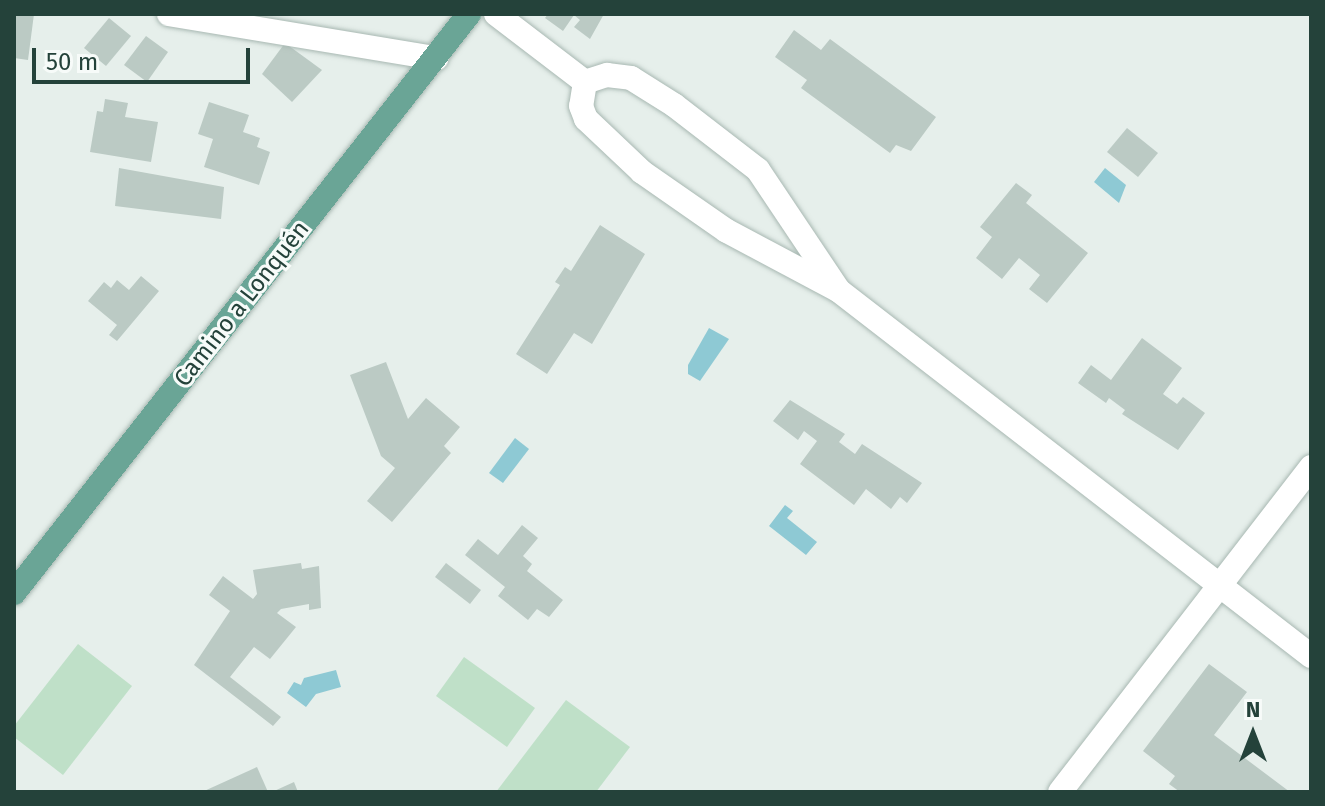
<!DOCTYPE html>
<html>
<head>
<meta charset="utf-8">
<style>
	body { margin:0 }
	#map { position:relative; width:1325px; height:806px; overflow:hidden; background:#e6efeb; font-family:"Fira Sans",sans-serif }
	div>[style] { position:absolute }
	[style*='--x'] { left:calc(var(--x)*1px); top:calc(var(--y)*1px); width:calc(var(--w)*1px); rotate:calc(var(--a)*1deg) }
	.green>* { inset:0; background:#bfe0c8 }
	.water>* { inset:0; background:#8ec9d4 }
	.building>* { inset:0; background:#bbcac4 }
	.roads { filter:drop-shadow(0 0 2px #a8b8b2) drop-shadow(0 0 2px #a8b8b2) }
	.minor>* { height:24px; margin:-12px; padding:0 12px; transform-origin:12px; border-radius:12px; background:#fff }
	.primary>* { height:24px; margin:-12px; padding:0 12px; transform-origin:12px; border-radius:12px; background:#6aa596 }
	span { translate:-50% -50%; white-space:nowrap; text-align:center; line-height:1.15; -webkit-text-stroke:6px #f7fbf9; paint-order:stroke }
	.street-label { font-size:24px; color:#24423a }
	.frame { position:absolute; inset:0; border:16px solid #24423a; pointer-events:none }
	.north { position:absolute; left:1213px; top:694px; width:80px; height:80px; -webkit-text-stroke:6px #f7fbf9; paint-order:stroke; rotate:0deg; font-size:22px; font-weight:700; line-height:32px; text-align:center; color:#24423a }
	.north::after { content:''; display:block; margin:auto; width:28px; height:36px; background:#24423a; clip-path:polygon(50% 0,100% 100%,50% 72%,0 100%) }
	.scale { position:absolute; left:32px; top:48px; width:218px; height:36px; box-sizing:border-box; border:4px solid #24423a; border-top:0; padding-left:10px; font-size:24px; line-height:28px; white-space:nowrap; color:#24423a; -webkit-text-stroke:6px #f7fbf9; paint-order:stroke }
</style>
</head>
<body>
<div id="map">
	<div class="green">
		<div style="clip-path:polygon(78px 644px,132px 686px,63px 775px,14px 737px,14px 726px)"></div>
		<div style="clip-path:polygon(464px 657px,535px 708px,507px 747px,436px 696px)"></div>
		<div style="clip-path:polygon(566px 700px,630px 747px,596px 792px,496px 792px)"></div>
	</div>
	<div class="water">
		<div style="clip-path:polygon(1105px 168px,1126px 185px,1119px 203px,1094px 182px)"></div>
		<div style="clip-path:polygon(709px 328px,729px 339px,700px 381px,688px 374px,688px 365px)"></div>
		<div style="clip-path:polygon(515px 438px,529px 449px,503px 483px,489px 473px)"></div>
		<div style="clip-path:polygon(785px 505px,793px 511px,787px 518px,817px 542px,806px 555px,769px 526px)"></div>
		<div style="clip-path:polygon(336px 670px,341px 687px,316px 694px,306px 707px,287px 693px,294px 682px,301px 685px,304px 678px)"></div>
	</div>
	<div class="building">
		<div style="clip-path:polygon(14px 14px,34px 14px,28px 60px,14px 58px)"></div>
		<div style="clip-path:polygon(548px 14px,604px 14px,590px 39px,574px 27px,580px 20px,574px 15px,563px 31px,545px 18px)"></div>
		<div style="clip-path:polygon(109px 18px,131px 36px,106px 66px,84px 48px)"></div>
		<div style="clip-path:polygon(794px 30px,821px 50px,830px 39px,936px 117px,911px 151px,896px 145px,890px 153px,801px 88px,807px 80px,775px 57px)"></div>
		<div style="clip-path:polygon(146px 36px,168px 52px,147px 82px,124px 65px)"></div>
		<div style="clip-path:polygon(285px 43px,322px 70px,292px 102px,262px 74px)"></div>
		<div style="clip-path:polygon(105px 99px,128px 103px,125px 117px,158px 122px,151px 162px,90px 152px,97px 111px,103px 112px)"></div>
		<div style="clip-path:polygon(209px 102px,249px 115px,243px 132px,260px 138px,257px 147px,270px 152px,259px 185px,204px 167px,213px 139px,198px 134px)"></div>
		<div style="clip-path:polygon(1127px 128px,1158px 153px,1138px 177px,1107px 152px)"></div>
		<div style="clip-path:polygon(119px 168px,224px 187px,221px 219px,115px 206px)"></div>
		<div style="clip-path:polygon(1016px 183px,1032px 195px,1026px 203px,1088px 253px,1047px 303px,1029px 289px,1040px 275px,1019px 258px,1002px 279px,976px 258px,992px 237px,980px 227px)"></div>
		<div style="clip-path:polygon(600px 225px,645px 254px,592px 344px,574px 333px,547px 374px,516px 354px,560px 285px,555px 282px,565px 267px,571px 271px)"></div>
		<div style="clip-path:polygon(141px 276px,159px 291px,117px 341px,109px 335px,117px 325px,88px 301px,104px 282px,111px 288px,117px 280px,129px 290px)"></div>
		<div style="clip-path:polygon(1142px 338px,1182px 368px,1163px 394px,1177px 404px,1183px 397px,1205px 413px,1178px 450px,1122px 414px,1125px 410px,1109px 398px,1106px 403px,1078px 383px,1091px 365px,1111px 380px)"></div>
		<div style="clip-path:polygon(386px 362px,408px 419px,426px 398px,460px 427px,444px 446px,451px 453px,392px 522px,367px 501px,395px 468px,381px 456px,350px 375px)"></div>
		<div style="clip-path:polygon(790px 400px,845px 434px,839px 442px,855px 454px,862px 444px,922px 483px,907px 503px,900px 497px,891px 509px,866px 489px,854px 505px,800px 464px,817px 441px,804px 431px,798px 440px,773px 421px)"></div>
		<div style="clip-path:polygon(522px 525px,538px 538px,523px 556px,532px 564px,527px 571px,563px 600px,549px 617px,537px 609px,528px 620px,498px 596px,505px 587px,465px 555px,478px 539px,498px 555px)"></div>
		<div style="clip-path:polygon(301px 563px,302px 569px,319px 566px,321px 608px,309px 610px,309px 604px,281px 609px,277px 613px,296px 627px,270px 659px,254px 647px,230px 677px,281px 717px,273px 726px,194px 665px,230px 611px,209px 595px,223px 576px,253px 599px,257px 594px,253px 570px)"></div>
		<div style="clip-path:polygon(446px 563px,481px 590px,470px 604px,435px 577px)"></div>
		<div style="clip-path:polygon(1209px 664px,1247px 692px,1214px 735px,1290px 792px,1180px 792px,1169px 784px,1175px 776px,1143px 751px)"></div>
		<div style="clip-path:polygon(257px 767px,268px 792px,202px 792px)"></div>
		<div style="clip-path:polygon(294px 782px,298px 792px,272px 792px)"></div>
	</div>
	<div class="roads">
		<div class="minor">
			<div style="--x:169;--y:14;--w:271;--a:9.4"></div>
			<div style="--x:496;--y:14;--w:112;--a:37.4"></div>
			<div style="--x:585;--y:82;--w:24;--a:99"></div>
			<div style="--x:581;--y:106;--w:14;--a:69"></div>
			<div style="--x:586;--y:119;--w:77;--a:43.4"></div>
			<div style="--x:642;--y:172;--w:103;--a:34.8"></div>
			<div style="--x:727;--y:231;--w:126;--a:28"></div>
			<div style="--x:838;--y:290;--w:598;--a:37.73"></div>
			<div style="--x:585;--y:82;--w:23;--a:-18"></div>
			<div style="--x:607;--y:75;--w:24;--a:7"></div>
			<div style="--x:631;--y:78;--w:51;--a:32.1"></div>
			<div style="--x:674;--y:105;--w:106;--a:37.7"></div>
			<div style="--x:758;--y:170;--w:142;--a:56.2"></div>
			<div style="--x:1060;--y:792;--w:411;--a:-52.3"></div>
		</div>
		<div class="primary">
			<div style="--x:14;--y:593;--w:736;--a:-51.84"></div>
		</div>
	</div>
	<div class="street-label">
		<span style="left:242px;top:304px;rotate:-52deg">Camino a Lonquén</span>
	</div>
	<div class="frame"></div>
	<div class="north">N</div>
	<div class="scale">50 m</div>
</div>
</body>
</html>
